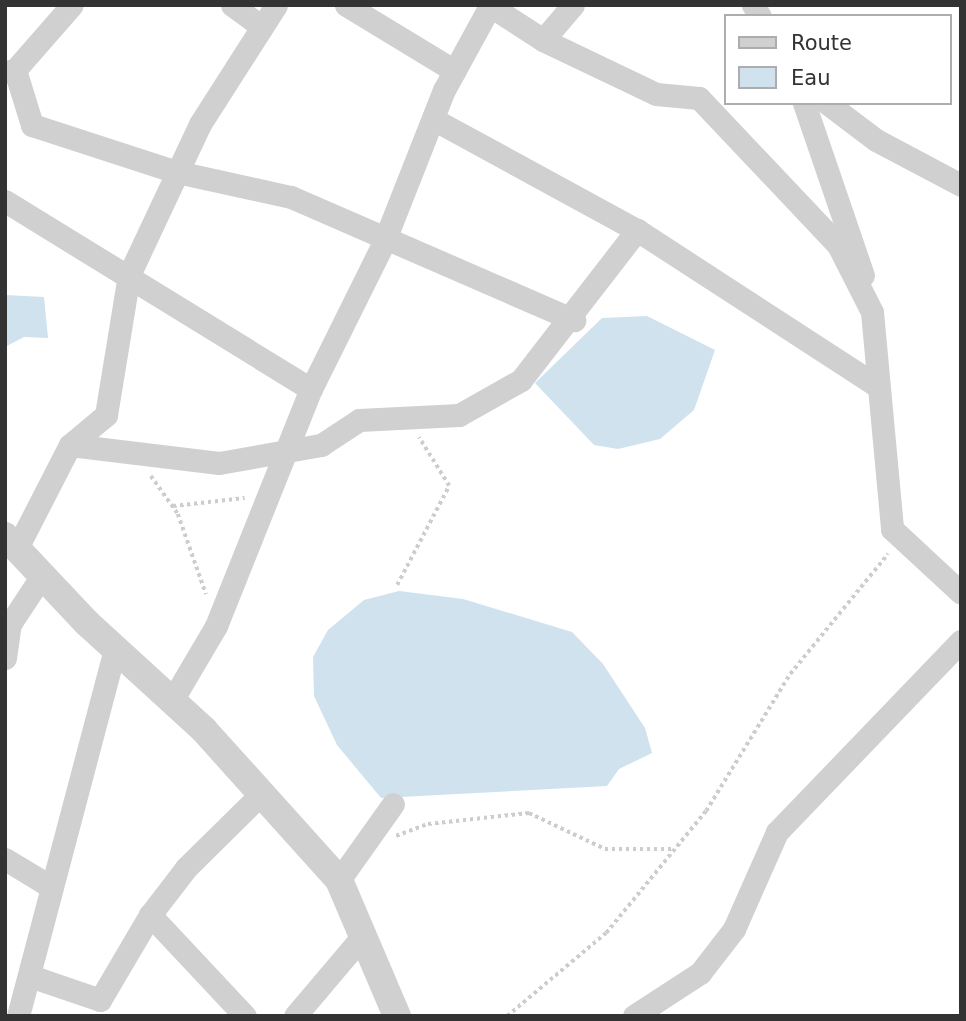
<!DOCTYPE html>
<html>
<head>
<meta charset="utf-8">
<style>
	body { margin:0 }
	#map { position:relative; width:966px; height:1021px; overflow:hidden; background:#fff; font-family:"DejaVu Sans",sans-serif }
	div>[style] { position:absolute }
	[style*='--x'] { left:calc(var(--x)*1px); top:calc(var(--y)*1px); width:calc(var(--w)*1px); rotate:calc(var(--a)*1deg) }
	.water>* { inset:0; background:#cfe2ee }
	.path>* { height:3.5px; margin-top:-1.75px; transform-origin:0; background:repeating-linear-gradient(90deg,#cdcdcd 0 3.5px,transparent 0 7px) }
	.minor>* { height:23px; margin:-11.5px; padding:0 11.5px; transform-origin:11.5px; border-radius:11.5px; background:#d0d0d0 }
	.tertiary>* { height:28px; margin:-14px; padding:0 14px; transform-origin:14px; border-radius:14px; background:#d0d0d0 }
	span { translate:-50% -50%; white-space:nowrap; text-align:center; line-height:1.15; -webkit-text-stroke:7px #fff; paint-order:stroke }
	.frame { position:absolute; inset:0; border:7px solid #333; pointer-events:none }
	.legend { position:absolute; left:724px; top:14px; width:228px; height:91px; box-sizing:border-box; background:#fff; border:2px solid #adadad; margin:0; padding:9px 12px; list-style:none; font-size:21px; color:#333 }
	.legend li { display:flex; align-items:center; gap:14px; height:35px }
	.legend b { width:35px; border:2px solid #adadad }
</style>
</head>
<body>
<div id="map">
	<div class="water">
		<div style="clip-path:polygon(5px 295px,44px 297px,48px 338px,24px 337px,5px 347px)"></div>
		<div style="clip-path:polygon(647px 316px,715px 350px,694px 410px,660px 439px,618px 449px,594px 445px,535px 383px,602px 318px)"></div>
		<div style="clip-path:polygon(399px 591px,463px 599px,572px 632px,603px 664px,645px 728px,652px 753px,619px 769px,607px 786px,381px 798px,337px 745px,314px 696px,313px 657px,328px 630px,364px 600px)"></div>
	</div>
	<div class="path">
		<div style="--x:151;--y:476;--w:47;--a:54.6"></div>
		<div style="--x:178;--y:514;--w:85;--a:70.7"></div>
		<div style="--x:173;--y:506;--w:72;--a:-6.3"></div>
		<div style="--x:397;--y:585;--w:112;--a:-62.3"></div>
		<div style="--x:449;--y:486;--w:57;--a:-122"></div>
		<div style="--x:396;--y:836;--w:34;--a:-21"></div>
		<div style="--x:428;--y:824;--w:102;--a:-6.2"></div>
		<div style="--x:529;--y:813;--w:84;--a:25.3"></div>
		<div style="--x:605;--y:849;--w:69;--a:0"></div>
		<div style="--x:507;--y:1016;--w:129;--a:-40"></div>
		<div style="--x:606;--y:933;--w:158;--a:-50.7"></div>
		<div style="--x:706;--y:811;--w:161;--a:-58.5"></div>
		<div style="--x:790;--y:674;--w:155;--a:-50.8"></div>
	</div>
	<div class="minor">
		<div style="--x:232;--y:5;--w:37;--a:36"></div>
		<div style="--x:346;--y:5;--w:127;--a:31.2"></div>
		<div style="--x:489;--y:5;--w:64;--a:32.9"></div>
		<div style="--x:543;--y:40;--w:125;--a:25.5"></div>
		<div style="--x:656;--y:94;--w:43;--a:5.3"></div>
		<div style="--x:699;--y:98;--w:202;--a:46.6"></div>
		<div style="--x:838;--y:245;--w:75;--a:63.1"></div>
		<div style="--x:872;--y:312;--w:218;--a:84.7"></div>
		<div style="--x:892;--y:529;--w:94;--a:42.8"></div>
		<div style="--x:753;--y:5;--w:13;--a:58"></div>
		<div style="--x:543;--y:40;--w:46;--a:-49.4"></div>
		<div style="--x:15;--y:70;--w:58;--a:72.8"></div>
		<div style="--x:32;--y:125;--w:152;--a:18"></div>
		<div style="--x:177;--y:172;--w:117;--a:12.4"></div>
		<div style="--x:291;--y:197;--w:309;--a:23.5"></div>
		<div style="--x:5;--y:72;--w:10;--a:-11"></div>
		<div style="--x:15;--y:70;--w:86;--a:-48.8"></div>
		<div style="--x:804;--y:103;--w:182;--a:71.1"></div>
		<div style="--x:827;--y:103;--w:61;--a:37.1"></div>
		<div style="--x:876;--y:140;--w:96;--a:27.9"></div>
		<div style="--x:433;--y:119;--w:232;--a:28.6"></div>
		<div style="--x:637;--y:230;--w:288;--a:33"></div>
		<div style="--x:5;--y:201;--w:359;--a:31.6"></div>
		<div style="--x:70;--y:445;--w:47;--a:-39.8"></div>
		<div style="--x:106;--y:415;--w:142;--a:-80.7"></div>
		<div style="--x:129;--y:275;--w:167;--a:-64.8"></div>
		<div style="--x:200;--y:124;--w:141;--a:-57.4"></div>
		<div style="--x:17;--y:548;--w:116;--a:-62.8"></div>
		<div style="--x:70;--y:445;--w:150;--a:6.9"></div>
		<div style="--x:219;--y:463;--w:104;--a:-10"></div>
		<div style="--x:321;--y:445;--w:45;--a:-33.3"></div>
		<div style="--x:359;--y:420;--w:100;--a:-2.9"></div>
		<div style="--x:459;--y:415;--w:71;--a:-29.4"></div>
		<div style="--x:521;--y:380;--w:190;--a:-52.3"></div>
		<div style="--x:5;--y:658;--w:34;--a:-82"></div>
		<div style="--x:10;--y:624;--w:60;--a:-56.6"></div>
		<div style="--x:173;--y:699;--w:85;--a:-59.5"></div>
		<div style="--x:216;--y:626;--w:255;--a:-68.2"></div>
		<div style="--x:311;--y:389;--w:164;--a:-63.6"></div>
		<div style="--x:384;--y:242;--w:163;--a:-68.5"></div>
		<div style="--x:444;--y:90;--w:96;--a:-61.3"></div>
		<div style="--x:5;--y:859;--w:50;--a:31.2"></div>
		<div style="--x:339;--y:880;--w:93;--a:-54.6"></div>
		<div style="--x:30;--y:976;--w:74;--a:18.9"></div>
		<div style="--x:100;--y:1000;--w:99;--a:-59.5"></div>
		<div style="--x:18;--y:1016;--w:379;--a:-75.2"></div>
		<div style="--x:245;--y:1016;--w:139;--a:-133.2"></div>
		<div style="--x:150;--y:915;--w:59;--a:-52.5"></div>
		<div style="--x:186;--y:868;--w:103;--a:-44.6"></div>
		<div style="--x:295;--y:1016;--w:102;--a:-49.8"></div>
		<div style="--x:634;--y:1016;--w:79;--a:-33.1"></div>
		<div style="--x:700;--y:973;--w:56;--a:-52.3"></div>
		<div style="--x:734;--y:929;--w:106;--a:-66.1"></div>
		<div style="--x:777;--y:832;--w:265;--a:-46.1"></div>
	</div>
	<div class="tertiary">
		<div style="--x:5;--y:536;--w:120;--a:46.7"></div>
		<div style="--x:87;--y:623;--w:159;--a:42.4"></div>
		<div style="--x:204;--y:730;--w:202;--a:48"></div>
		<div style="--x:339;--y:880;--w:148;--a:66.9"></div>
	</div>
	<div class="frame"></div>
	<ul class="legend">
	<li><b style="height:9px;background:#d0d0d0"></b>Route</li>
	<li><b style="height:19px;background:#cfe2ee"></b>Eau</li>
	</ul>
</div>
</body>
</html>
